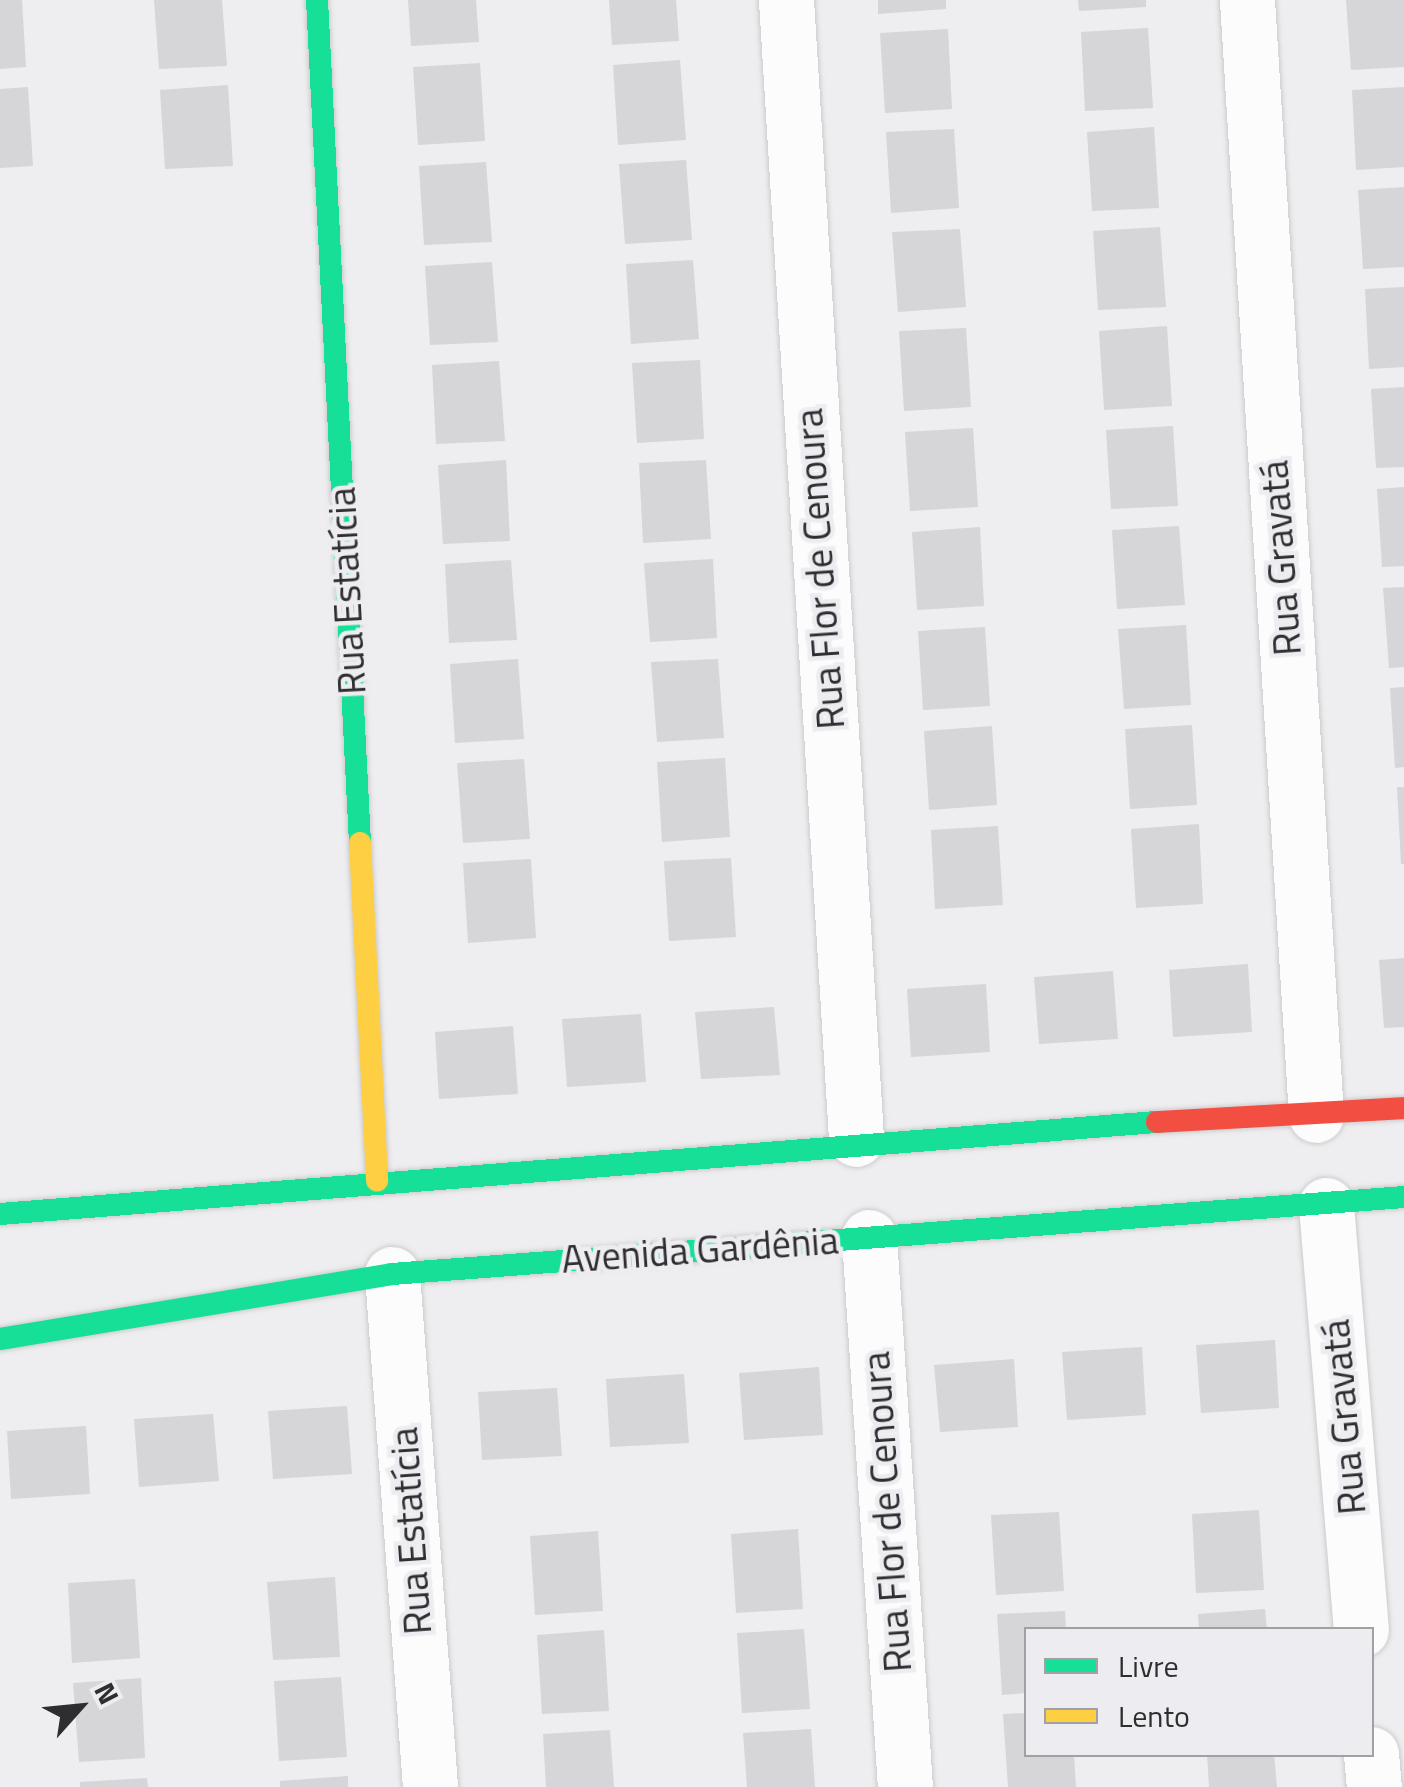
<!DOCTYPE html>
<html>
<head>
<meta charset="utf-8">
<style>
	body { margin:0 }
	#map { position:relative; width:1404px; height:1787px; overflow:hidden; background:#eeedef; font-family:"Titillium Web",sans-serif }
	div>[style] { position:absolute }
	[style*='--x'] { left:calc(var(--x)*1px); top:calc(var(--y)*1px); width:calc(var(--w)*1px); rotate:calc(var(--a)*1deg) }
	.building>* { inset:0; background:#d6d5d7 }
	.roads { filter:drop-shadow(0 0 2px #cccbcd) drop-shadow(0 0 2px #cccbcd) }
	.street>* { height:55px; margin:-27.5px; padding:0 27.5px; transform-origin:27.5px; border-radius:27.5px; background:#fcfcfd }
	.fast>* { height:22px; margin:-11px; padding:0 11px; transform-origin:11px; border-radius:11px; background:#16e098 }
	.slow>* { height:22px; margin:-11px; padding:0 11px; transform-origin:11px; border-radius:11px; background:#ffcf43 }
	.jam>* { height:22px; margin:-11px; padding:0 11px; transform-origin:11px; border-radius:11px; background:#f24e42 }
	span { translate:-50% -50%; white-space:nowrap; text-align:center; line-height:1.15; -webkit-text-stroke:9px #edecf0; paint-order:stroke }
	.street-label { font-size:38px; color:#2e2d2f }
	.legend { position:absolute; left:1024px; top:1627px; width:350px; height:130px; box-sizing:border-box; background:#edecf0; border:2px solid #a1a0a3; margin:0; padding:12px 18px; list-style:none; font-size:30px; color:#2e2d2f }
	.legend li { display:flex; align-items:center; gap:20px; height:50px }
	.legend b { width:50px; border:2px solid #a1a0a3 }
	.north { position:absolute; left:30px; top:1657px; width:100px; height:100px; -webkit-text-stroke:8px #edecf0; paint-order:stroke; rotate:63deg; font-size:28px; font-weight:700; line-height:40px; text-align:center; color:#2e2d2f }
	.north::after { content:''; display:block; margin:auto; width:35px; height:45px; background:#2e2d2f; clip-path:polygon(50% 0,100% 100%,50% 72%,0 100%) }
</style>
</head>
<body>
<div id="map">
	<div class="building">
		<div style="clip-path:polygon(0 0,22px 0,26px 67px,0 69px)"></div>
		<div style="clip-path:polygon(154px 0,222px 0,227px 66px,159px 69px)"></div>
		<div style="clip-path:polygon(408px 0,476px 0,479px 42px,411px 46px)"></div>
		<div style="clip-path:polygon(609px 0,676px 0,679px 41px,612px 45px)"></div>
		<div style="clip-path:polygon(878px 0,946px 0,946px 9px,878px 14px)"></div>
		<div style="clip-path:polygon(1078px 0,1146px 0,1146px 7px,1079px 11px)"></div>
		<div style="clip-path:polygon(1346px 0,1404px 0,1404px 67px,1351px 70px)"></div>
		<div style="clip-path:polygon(1148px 28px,1153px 108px,1085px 111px,1081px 32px)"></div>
		<div style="clip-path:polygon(948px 29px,952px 109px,885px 113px,880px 33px)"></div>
		<div style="clip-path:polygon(680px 60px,686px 140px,618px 145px,613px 65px)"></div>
		<div style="clip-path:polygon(480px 63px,485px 141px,418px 145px,413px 67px)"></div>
		<div style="clip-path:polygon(228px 85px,233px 166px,165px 169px,160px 90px)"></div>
		<div style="clip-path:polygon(28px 87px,33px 166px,0 168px,0 89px)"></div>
		<div style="clip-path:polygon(1404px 87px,1404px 167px,1356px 170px,1352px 90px)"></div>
		<div style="clip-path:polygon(1154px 127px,1159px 208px,1092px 211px,1087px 132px)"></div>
		<div style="clip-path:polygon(954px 129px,959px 208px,891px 213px,886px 132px)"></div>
		<div style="clip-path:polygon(686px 160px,692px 240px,625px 244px,619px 164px)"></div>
		<div style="clip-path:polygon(486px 162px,492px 242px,424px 245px,419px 166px)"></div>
		<div style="clip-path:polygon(1404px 187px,1404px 267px,1363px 269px,1358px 190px)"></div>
		<div style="clip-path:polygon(1160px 227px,1166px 307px,1098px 310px,1093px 231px)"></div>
		<div style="clip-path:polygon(960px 229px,966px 307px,898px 312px,892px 232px)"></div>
		<div style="clip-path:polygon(693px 260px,699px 339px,631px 344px,626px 264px)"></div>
		<div style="clip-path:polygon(492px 262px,498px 342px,430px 345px,425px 266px)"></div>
		<div style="clip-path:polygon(1404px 287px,1404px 367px,1369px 369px,1365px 289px)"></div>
		<div style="clip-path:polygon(1167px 326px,1172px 406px,1104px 410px,1099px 331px)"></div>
		<div style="clip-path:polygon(966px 328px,971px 407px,904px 411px,899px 331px)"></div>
		<div style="clip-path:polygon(700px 360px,704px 439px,637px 443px,632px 363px)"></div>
		<div style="clip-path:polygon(499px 361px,505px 441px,436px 444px,432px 365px)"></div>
		<div style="clip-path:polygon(1404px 387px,1404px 467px,1376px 468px,1371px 389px)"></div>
		<div style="clip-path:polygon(1173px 426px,1178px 506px,1111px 509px,1106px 430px)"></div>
		<div style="clip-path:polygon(973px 428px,978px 507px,910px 511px,905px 432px)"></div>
		<div style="clip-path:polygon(506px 460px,510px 541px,443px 544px,438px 465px)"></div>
		<div style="clip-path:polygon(706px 460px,711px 539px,643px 543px,639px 463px)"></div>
		<div style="clip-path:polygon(1404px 487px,1404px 566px,1382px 567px,1377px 489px)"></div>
		<div style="clip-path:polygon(1179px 526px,1185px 605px,1117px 609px,1112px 530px)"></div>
		<div style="clip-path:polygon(980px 527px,984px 606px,917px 610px,912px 532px)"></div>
		<div style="clip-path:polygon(713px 559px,717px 638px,650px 642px,644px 563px)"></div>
		<div style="clip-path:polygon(511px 560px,517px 640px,449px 643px,445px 564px)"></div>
		<div style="clip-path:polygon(1404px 587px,1404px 667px,1389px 668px,1383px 588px)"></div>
		<div style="clip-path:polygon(1186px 625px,1191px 705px,1124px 709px,1118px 629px)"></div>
		<div style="clip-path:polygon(985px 627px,990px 706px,923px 710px,918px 631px)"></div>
		<div style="clip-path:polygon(518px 659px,524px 739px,455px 743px,450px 664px)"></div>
		<div style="clip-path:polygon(718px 659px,724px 738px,657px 742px,651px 662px)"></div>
		<div style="clip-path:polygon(1404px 687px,1404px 767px,1395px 768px,1390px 688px)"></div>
		<div style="clip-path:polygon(1192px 725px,1197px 805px,1130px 809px,1125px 729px)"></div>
		<div style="clip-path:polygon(992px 726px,997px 805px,929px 810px,924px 731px)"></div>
		<div style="clip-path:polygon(725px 758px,730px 837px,662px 842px,657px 762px)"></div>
		<div style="clip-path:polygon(524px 759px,530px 839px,463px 843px,457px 763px)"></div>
		<div style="clip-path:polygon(1397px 787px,1404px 787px,1404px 864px,1401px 864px)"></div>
		<div style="clip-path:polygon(1199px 824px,1203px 904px,1136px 908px,1131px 829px)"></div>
		<div style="clip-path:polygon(998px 826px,1003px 905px,935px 909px,931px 830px)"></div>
		<div style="clip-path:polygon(731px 858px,736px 937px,669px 941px,664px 861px)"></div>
		<div style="clip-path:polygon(531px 859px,536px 938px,468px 943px,463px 863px)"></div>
		<div style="clip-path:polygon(1404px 958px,1404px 1027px,1384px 1028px,1379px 960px)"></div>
		<div style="clip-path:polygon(1248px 964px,1252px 1032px,1173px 1037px,1169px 970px)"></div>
		<div style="clip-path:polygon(1113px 971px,1118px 1039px,1039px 1044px,1034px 977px)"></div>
		<div style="clip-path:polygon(986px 984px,990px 1052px,911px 1057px,907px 989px)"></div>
		<div style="clip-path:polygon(774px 1007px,780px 1075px,701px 1079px,695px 1012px)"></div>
		<div style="clip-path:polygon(641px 1014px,646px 1082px,567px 1087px,562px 1019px)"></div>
		<div style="clip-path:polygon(513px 1026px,518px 1094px,439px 1099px,435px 1032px)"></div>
		<div style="clip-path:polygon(1275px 1340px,1279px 1408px,1201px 1413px,1196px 1345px)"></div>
		<div style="clip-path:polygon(1142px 1347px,1146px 1415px,1067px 1420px,1062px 1352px)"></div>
		<div style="clip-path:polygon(1014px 1359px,1018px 1427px,940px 1432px,934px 1365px)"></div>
		<div style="clip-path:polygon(819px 1367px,823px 1435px,744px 1440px,739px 1373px)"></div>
		<div style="clip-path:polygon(684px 1374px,689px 1443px,610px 1447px,606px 1379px)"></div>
		<div style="clip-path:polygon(557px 1388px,562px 1456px,482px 1460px,478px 1392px)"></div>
		<div style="clip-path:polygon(347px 1406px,352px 1474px,273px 1479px,268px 1411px)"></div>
		<div style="clip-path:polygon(213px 1414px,219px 1481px,139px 1487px,134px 1419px)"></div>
		<div style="clip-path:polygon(86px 1426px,90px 1494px,11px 1499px,7px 1431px)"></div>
		<div style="clip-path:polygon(1259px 1510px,1264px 1590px,1196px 1593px,1192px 1514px)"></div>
		<div style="clip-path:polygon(1059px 1512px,1064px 1591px,996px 1595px,991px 1515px)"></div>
		<div style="clip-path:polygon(798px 1529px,803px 1609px,736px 1613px,731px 1534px)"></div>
		<div style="clip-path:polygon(598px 1531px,603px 1611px,535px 1615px,530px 1536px)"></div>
		<div style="clip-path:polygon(335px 1577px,340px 1657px,273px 1660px,267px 1582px)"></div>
		<div style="clip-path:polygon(135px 1579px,140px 1658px,72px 1663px,68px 1583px)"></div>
		<div style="clip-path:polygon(1265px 1609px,1267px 1630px,1199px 1630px,1198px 1614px)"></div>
		<div style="clip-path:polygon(1065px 1611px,1066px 1630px,1026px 1630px,1026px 1693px,1002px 1695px,997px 1614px)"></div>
		<div style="clip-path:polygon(804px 1629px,810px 1709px,742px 1713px,737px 1633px)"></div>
		<div style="clip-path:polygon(604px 1630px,609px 1711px,542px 1714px,537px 1635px)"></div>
		<div style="clip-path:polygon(341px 1677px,347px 1757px,279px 1761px,274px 1681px)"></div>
		<div style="clip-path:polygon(141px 1678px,145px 1758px,79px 1762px,73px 1683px)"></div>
		<div style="clip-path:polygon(1026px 1713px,1026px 1754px,1074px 1754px,1076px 1787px,1008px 1787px,1003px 1714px)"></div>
		<div style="clip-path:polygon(811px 1729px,815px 1787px,747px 1787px,743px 1733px)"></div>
		<div style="clip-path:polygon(610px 1730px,614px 1787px,546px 1787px,543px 1734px)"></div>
		<div style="clip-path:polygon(1207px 1754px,1274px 1754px,1277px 1787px,1209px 1787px)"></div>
		<div style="clip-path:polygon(348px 1776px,348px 1787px,280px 1787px,280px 1781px)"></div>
		<div style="clip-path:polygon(147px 1778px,148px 1787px,80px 1787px,80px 1782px)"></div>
	</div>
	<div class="roads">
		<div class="street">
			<div style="--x:786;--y:0;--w:1141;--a:86.48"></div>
			<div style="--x:1247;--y:0;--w:1117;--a:86.46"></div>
			<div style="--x:1326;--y:1205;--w:426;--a:85.3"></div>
			<div style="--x:869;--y:1237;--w:551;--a:86.26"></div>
			<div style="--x:392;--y:1274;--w:514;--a:85.76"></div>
			<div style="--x:1371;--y:1754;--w:33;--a:85"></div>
		</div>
		<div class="fast">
			<div style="--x:317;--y:0;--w:844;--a:87.08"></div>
			<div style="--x:0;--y:1214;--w:1161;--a:-4.55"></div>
			<div style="--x:0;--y:1339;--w:397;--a:-9.4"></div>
			<div style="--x:392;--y:1274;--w:1015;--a:-4.35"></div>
		</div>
		<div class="slow">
			<div style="--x:360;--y:843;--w:338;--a:87.1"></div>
		</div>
		<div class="jam">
			<div style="--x:1157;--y:1122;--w:247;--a:-3.2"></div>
		</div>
	</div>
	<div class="street-label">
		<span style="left:1281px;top:558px;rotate:-94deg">Rua Gravatá</span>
		<span style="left:820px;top:569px;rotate:-94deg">Rua Flor de Cenoura</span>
		<span style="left:347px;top:591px;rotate:-93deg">Rua Estatícia</span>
		<span style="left:700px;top:1250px;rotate:-4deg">Avenida Gardênia</span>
		<span style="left:1344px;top:1417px;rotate:-95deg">Rua Gravatá</span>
		<span style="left:887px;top:1512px;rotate:-94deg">Rua Flor de Cenoura</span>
		<span style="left:411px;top:1531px;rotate:-94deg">Rua Estatícia</span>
	</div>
	<ul class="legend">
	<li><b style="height:12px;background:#16e098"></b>Livre</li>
	<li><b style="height:12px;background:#ffcf43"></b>Lento</li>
	</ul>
	<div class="north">N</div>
</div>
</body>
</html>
